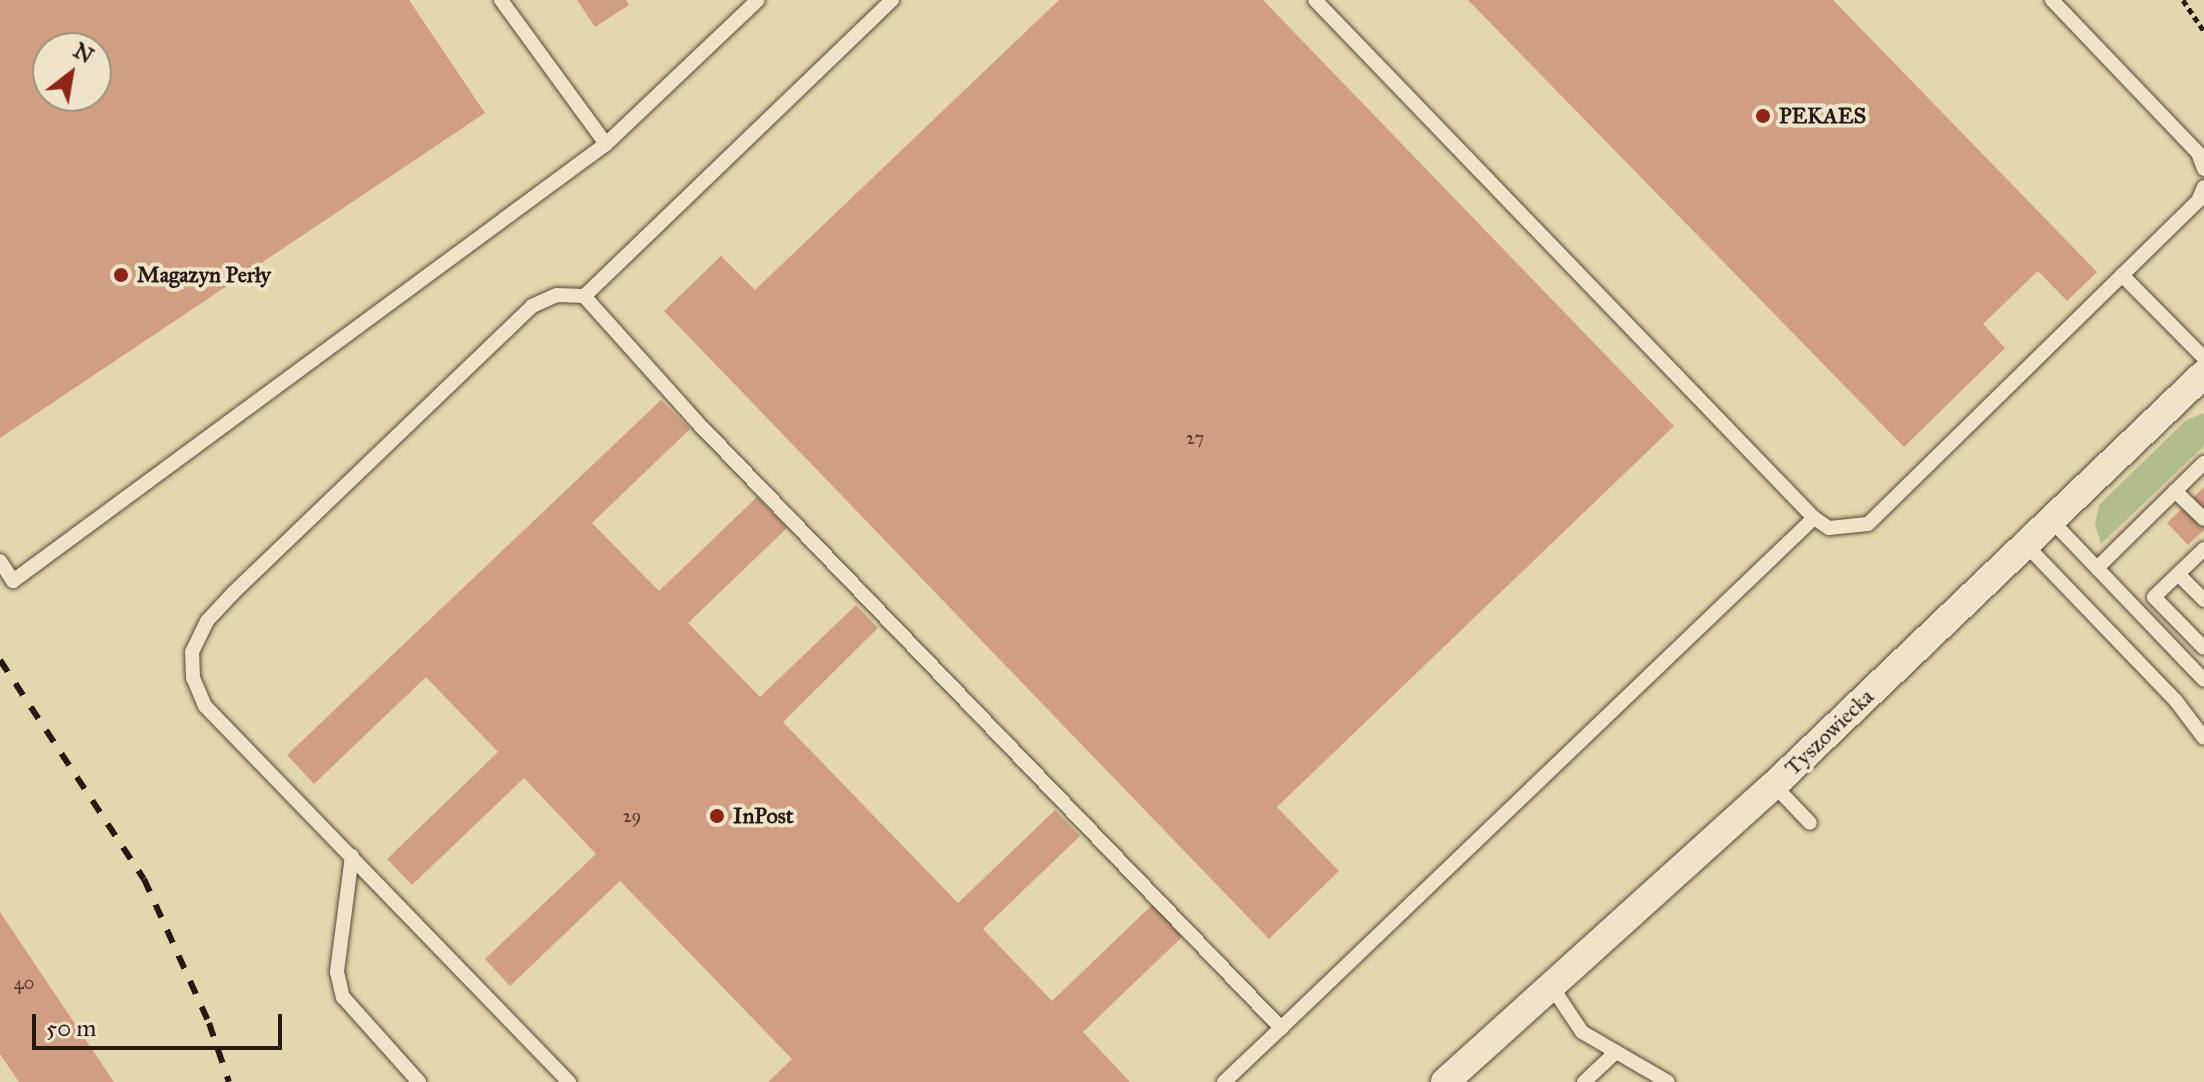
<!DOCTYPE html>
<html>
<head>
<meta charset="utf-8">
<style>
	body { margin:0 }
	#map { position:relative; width:2204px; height:1082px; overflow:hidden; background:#e4d6ad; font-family:"IM FELL Great Primer",serif }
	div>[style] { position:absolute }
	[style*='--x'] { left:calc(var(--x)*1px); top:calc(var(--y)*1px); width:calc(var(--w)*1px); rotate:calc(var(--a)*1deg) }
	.green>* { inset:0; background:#b1be8c }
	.building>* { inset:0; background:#d29e83 }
	.path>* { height:5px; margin-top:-2.5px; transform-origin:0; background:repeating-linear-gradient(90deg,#271811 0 6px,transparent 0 10px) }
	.roads { filter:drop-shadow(0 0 2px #564838) drop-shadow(0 0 2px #564838) }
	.service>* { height:14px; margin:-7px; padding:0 7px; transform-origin:7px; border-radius:7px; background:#ede4ca }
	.minor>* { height:28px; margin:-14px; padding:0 14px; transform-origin:14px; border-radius:14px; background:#ede4ca }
	.rail>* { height:6px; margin-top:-3px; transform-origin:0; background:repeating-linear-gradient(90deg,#271811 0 14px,transparent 0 28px) }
	.dots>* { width:22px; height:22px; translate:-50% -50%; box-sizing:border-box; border:4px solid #ede4ca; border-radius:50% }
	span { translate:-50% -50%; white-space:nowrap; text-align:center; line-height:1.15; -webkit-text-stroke:8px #ede4ca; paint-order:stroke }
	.number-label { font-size:18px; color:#523a2e }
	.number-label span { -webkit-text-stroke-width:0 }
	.poi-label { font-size:22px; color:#271811; font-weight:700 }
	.left { translate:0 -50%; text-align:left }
	.street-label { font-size:22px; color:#271811 }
	.north { position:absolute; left:32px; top:32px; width:80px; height:80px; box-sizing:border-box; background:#ede4ca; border:2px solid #9e9280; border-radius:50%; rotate:31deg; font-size:22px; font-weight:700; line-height:32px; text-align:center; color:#271811 }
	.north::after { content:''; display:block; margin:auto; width:28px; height:36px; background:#8f2418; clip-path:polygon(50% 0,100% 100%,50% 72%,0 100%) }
	.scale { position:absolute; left:32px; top:1014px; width:250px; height:36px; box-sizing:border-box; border:4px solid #271811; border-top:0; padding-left:10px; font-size:24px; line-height:28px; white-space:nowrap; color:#271811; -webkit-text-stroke:6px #ede4ca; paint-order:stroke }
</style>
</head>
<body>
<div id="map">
	<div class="green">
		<div style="clip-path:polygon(2204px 413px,2204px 446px,2101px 544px,2095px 524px,2099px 505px,2186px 420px)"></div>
	</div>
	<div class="building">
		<div style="clip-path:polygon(evenodd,0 0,409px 0,485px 113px,0 438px,0 0,48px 48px,96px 48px,96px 96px,48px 96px,48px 48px)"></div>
		<div style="clip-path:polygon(577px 0,626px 0,629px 5px,595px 27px)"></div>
		<div style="clip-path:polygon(1059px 0,1263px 0,1674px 426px,1277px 807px,1339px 871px,1269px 939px,664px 311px,721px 256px,755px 290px)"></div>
		<div style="clip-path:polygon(1468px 0,1833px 0,2097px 272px,2067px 301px,2038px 271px,1983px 324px,2005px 348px,1904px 447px)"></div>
		<div style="clip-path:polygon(661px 400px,690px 429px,592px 523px,659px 591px,757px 497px,787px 528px,688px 623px,760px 697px,856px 605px,878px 628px,783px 722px,958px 903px,1055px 810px,1080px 836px,983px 929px,1052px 1001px,1152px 905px,1183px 936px,1083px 1032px,1130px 1082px,768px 1082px,792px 1059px,620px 881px,510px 986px,485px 959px,596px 854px,524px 778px,412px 885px,387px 859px,498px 752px,426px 677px,314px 784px,287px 755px)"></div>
		<div style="clip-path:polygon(2204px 487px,2204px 530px,2188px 545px,2167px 523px)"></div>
		<div style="clip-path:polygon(0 912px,114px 1082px,19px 1082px,0 1054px)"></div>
	</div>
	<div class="path">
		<div style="--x:2183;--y:0;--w:37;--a:56"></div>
	</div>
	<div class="roads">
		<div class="service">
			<div style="--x:501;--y:0;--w:178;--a:53.9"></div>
			<div style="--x:892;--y:0;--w:427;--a:136.1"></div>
			<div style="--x:584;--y:296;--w:169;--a:48.1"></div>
			<div style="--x:697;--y:422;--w:842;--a:46.06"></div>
			<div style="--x:1281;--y:1028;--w:738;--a:-43.74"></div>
			<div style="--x:1814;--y:518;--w:719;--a:-133.93"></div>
			<div style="--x:2052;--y:0;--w:211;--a:46.3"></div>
			<div style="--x:2198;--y:153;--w:17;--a:69"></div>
			<div style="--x:2122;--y:275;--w:117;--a:45.3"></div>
			<div style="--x:2175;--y:491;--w:40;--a:44"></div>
			<div style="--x:1814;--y:518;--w:18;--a:34"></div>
			<div style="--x:1829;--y:528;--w:39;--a:-6"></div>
			<div style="--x:1868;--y:524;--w:462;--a:-44.4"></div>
			<div style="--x:2198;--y:201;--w:15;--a:-67"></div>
			<div style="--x:2051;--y:520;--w:221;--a:46.3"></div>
			<div style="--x:2025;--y:544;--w:218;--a:46.1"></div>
			<div style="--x:2176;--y:701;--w:46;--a:52.9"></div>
			<div style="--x:2204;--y:549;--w:69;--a:136.2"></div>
			<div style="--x:2154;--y:597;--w:71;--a:45.6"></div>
			<div style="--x:0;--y:561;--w:24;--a:57"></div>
			<div style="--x:13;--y:581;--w:737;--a:-36.39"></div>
			<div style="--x:606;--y:144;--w:209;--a:-43.5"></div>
			<div style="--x:2097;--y:568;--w:150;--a:-44.5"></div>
			<div style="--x:2178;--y:574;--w:37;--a:45"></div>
			<div style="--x:1774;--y:785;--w:52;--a:46.5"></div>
			<div style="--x:352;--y:856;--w:117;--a:97.4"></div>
			<div style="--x:337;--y:972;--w:26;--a:77"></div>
			<div style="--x:343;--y:997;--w:114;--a:48.2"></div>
			<div style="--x:1552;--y:987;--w:54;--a:56.3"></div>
			<div style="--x:1582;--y:1032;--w:99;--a:30.2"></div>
			<div style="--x:569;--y:1082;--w:523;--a:-134.07"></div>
			<div style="--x:205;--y:706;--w:30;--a:-113"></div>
			<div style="--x:193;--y:678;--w:26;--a:-92"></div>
			<div style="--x:192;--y:652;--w:34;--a:-64"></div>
			<div style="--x:207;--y:621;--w:38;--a:-47"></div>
			<div style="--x:233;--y:593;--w:414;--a:-43.8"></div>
			<div style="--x:532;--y:306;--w:27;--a:-24"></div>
			<div style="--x:557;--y:295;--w:27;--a:2"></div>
			<div style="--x:1224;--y:1082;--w:79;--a:-43.5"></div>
			<div style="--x:1584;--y:1082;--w:44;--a:-43.2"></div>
		</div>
		<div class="minor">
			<div style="--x:1445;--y:1082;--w:443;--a:-42.1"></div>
			<div style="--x:1774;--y:785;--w:595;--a:-43.71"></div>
		</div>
	</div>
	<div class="rail">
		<div style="--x:0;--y:660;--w:262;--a:56.7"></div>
		<div style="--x:144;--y:879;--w:158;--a:65.7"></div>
		<div style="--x:209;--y:1023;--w:62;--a:71.3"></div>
	</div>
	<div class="dots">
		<div style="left:1763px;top:116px;background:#8f2418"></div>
		<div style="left:121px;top:275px;background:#8f2418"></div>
		<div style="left:717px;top:816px;background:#8f2418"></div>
	</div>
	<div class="number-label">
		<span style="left:1195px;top:438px">27</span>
		<span style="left:632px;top:816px">29</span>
		<span style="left:24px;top:983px">40</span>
	</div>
	<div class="poi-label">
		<span class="left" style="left:1779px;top:116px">PEKAES</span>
		<span class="left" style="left:137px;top:275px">Magazyn Perły</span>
		<span class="left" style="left:733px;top:816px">InPost</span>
	</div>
	<div class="street-label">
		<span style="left:1829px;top:732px;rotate:-44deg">Tyszowiecka</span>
	</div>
	<div class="north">N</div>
	<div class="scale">50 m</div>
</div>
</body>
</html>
